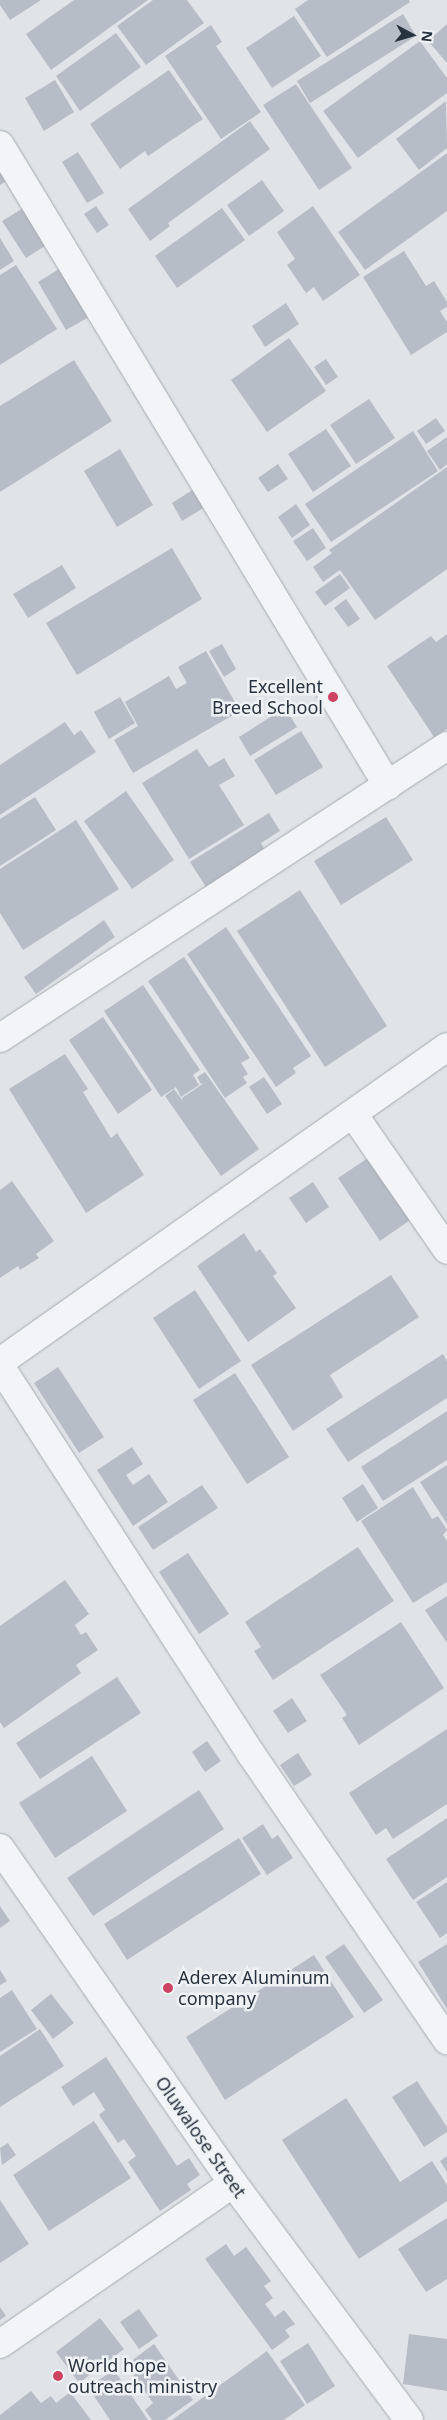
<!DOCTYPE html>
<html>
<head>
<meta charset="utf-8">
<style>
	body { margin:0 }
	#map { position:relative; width:447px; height:2420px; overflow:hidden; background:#e0e4e9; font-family:"Noto Sans",sans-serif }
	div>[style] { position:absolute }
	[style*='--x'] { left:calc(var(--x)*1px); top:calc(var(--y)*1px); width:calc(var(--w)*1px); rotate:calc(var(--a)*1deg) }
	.building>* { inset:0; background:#b7bdc6 }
	.roads { filter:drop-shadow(0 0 1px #a5abb3) drop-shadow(0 0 1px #a5abb3) }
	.minor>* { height:28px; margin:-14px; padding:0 14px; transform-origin:14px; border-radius:14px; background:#f2f4f7 }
	.tertiary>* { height:28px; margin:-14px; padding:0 14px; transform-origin:14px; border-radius:14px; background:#f2f4f7 }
	.dots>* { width:14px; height:14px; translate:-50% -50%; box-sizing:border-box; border:2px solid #eff3f6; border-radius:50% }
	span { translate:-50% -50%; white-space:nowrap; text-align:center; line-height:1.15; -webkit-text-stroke:5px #eff3f6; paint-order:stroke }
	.poi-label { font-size:18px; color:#283340 }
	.right { translate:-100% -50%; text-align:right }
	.left { translate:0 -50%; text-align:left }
	.street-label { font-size:18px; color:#283340 }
	.north { position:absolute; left:387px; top:10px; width:50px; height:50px; -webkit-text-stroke:4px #eff3f6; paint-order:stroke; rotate:96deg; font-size:14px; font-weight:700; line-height:20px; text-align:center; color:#283340 }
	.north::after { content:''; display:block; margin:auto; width:18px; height:22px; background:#283340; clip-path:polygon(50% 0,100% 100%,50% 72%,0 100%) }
</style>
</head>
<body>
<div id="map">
	<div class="building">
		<div style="clip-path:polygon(0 0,41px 0,10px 20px,0 5px)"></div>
		<div style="clip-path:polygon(74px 0,148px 0,51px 70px,26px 34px)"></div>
		<div style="clip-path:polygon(153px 0,187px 0,204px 23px,146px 65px,117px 26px)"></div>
		<div style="clip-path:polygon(308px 0,409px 0,410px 2px,327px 57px,295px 9px)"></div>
		<div style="clip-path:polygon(403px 14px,416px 36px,310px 103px,297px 81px)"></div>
		<div style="clip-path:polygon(294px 16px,321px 56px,272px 88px,246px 48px)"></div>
		<div style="clip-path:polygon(447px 24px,447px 63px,428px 41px)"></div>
		<div style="clip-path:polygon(211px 25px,222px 42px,216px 46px,261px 112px,221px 139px,165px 56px)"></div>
		<div style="clip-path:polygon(116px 33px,141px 67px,80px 111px,56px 76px)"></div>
		<div style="clip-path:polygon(420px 41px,447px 78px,447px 93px,358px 158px,323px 111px)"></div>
		<div style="clip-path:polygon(169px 70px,203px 119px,148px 156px,145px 151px,120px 169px,90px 124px)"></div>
		<div style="clip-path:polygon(55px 80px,74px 112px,44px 131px,25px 98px)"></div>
		<div style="clip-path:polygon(296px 84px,352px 168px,319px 190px,263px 105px)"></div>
		<div style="clip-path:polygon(446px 101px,447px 148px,419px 170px,396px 139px)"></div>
		<div style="clip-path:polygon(250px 121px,270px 149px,168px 223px,170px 226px,150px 241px,128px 209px)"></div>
		<div style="clip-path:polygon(78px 152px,104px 193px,87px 203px,62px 162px)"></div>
		<div style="clip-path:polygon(447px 153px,447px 211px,365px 270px,338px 232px)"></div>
		<div style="clip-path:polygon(0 167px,8px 180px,0 185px)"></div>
		<div style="clip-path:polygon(262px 180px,284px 211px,249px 236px,227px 205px)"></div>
		<div style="clip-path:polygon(30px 204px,53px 241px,26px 258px,2px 221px)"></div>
		<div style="clip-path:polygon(96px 206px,109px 225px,97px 233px,84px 214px)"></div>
		<div style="clip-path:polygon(313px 206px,360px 275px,323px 301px,314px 287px,306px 293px,287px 265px,295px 259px,277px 232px)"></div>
		<div style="clip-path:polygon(222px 208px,245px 240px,177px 288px,155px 256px)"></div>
		<div style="clip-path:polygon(0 238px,14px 261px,0 270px)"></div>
		<div style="clip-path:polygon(404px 251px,426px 286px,434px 281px,447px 302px,447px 307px,440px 311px,447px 322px,447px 332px,411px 355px,363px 277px)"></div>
		<div style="clip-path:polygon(67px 264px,96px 313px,66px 330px,38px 282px)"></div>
		<div style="clip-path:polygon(16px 265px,57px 329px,0 365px,0 275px)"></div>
		<div style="clip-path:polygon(286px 303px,299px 324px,265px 347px,252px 326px)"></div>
		<div style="clip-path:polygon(289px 338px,326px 391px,267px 432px,231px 380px)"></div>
		<div style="clip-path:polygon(326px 359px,338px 377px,326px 385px,314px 367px)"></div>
		<div style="clip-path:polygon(74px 360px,112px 421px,0 492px,0 406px)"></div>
		<div style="clip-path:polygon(369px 399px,395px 438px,356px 464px,330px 425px)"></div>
		<div style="clip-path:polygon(436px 418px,445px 431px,426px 444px,417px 431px)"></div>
		<div style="clip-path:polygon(326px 429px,351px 466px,313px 492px,288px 454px)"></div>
		<div style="clip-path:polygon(413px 431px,438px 471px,331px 542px,305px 504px)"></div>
		<div style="clip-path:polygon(447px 437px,447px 464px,440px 470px,427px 451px)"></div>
		<div style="clip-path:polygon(120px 449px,153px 505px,117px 527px,84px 471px)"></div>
		<div style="clip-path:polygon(278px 464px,288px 479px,268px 492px,258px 478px)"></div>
		<div style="clip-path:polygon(447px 467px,447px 569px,375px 620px,340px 570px,323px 582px,313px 567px,332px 553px,329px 550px)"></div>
		<div style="clip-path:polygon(194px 489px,205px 507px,182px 521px,172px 503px)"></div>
		<div style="clip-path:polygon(296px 504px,310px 525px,292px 538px,278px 517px)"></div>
		<div style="clip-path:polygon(313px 528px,326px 548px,307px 561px,293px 541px)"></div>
		<div style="clip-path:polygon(172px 548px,202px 599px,77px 675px,46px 623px)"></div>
		<div style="clip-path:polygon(62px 565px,76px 588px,28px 618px,13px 594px)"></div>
		<div style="clip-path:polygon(340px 574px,350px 588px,325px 606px,315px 592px)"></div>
		<div style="clip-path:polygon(346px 599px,360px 619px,348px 627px,334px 608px)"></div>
		<div style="clip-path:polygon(447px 634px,447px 729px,434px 737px,387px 666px,431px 636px,436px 642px)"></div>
		<div style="clip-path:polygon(222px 644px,236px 669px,224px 677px,209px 651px)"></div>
		<div style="clip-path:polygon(206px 651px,240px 711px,133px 773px,114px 740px,138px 726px,125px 702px,169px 676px,176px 689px,187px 683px,178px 667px)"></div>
		<div style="clip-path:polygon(120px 697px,135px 723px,109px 739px,94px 712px)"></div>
		<div style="clip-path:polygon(287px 711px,297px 727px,250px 756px,239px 737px,275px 714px,277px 717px)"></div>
		<div style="clip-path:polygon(65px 722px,74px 735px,81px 730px,96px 752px,0 815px,0 765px)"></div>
		<div style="clip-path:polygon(301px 731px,323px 767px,276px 795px,254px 760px)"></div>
		<div style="clip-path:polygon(197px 749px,209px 767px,224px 758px,235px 776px,219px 785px,244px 825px,189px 859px,142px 783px)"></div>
		<div style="clip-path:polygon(126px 791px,174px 860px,132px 889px,84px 821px)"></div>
		<div style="clip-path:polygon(35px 797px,56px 830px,0 866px,0 819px)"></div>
		<div style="clip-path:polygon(269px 813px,280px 831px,261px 843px,265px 850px,206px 887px,190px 862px)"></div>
		<div style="clip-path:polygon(386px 817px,413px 860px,341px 905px,314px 861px)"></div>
		<div style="clip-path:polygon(76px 820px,119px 889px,23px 950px,0 913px,0 869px)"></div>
		<div style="clip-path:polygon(300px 890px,387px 1026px,325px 1067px,237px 931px)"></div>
		<div style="clip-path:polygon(104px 920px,115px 937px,36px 994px,24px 977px)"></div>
		<div style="clip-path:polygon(226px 927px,311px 1056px,293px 1068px,296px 1073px,276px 1087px,187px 954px)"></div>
		<div style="clip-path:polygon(184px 957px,250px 1058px,241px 1063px,248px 1074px,243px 1077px,247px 1083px,225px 1098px,148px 981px)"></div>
		<div style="clip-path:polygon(143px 985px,200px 1070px,193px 1075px,199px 1085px,181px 1097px,176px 1087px,161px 1097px,104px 1011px)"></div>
		<div style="clip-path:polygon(103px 1017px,152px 1090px,118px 1114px,69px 1040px)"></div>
		<div style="clip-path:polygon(65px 1054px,88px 1089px,83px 1092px,111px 1138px,117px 1133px,144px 1175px,86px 1213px,9px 1089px)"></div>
		<div style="clip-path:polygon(205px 1072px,259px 1149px,221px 1176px,165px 1096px,174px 1089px,183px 1101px,182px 1098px,204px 1083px,201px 1084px,197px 1077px)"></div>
		<div style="clip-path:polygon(264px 1077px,282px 1104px,267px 1114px,249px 1087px)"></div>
		<div style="clip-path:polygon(368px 1158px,413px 1218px,380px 1241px,338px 1178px)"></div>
		<div style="clip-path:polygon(12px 1181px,54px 1241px,36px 1254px,39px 1258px,20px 1270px,18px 1266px,0 1278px,0 1190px)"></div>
		<div style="clip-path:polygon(313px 1182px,329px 1207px,306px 1223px,289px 1198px)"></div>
		<div style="clip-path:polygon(244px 1233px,256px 1252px,260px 1249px,277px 1273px,273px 1276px,296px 1308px,248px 1342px,197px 1266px)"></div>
		<div style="clip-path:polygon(391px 1275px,419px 1317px,330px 1375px,343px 1397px,293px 1431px,251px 1365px)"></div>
		<div style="clip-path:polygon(195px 1290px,241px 1361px,199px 1389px,153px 1318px)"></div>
		<div style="clip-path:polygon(443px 1354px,447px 1361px,447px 1398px,348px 1462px,326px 1429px)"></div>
		<div style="clip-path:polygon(58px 1367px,104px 1437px,79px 1453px,34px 1383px)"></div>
		<div style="clip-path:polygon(235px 1373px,289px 1457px,247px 1484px,193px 1400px)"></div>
		<div style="clip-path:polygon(447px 1411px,447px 1460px,383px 1501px,361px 1467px)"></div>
		<div style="clip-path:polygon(132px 1447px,143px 1464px,126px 1475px,133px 1485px,149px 1474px,168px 1502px,133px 1526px,97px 1470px)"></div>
		<div style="clip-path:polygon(447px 1465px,447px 1524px,420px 1482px)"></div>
		<div style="clip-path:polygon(363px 1484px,378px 1508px,357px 1522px,342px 1498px)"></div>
		<div style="clip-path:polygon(202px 1485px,218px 1508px,153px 1550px,138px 1527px)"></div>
		<div style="clip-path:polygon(413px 1487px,432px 1519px,438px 1516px,447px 1530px,443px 1535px,447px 1541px,447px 1582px,413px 1603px,361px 1521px)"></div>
		<div style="clip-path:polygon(358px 1547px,394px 1601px,273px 1680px,254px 1651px,261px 1647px,245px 1622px)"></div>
		<div style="clip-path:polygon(188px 1553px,229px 1614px,199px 1634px,159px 1572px)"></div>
		<div style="clip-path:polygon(65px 1580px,89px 1614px,75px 1625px,81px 1635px,86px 1632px,98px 1650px,76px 1665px,81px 1673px,4px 1728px,0 1722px,0 1626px)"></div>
		<div style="clip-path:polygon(447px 1596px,447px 1643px,425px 1610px)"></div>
		<div style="clip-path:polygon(401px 1622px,444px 1688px,359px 1745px,342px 1718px,347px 1715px,320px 1675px)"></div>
		<div style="clip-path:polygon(117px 1677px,141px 1713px,40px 1779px,16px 1743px)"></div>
		<div style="clip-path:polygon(292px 1698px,307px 1721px,288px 1733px,273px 1711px)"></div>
		<div style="clip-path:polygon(447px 1729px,447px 1804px,393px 1839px,386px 1828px,376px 1835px,349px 1793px)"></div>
		<div style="clip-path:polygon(207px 1741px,221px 1761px,205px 1772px,192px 1752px)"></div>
		<div style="clip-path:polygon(298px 1753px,312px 1775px,294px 1786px,280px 1765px)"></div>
		<div style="clip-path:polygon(92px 1756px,127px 1811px,55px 1858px,19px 1803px)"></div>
		<div style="clip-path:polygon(199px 1790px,224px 1829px,93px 1916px,67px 1878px)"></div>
		<div style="clip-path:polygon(447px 1818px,447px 1877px,413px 1900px,386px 1859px)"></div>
		<div style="clip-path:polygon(263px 1824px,272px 1839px,278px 1835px,293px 1858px,267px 1875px,242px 1838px)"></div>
		<div style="clip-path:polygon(239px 1838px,261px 1874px,127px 1960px,104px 1924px)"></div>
		<div style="clip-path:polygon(447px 1882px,447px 1933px,440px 1938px,416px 1902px)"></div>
		<div style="clip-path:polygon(0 1906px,10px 1921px,0 1928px)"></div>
		<div style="clip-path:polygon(344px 1944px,383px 2000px,364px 2013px,325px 1957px)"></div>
		<div style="clip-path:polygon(447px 1944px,447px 2009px,418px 1962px)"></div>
		<div style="clip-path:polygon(314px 1955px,354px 2017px,225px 2100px,186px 2037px)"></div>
		<div style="clip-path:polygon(0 1970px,7px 1981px,0 1985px)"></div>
		<div style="clip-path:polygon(12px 1990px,37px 2029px,0 2052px,0 1998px)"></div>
		<div style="clip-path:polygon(51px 1994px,74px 2023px,53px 2039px,31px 2010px)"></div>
		<div style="clip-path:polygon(40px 2029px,64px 2066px,0 2107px,0 2056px)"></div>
		<div style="clip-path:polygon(106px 2057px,177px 2166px,189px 2158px,200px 2175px,187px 2184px,191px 2190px,160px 2211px,128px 2162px,136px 2156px,124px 2139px,118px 2143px,99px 2115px,105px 2110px,94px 2092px,73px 2106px,61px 2087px)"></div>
		<div style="clip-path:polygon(417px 2081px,447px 2127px,447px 2132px,424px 2147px,392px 2097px)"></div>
		<div style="clip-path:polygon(346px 2098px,400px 2182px,432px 2161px,447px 2185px,447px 2201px,359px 2259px,282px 2140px)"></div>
		<div style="clip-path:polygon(94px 2121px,131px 2178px,49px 2231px,13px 2175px)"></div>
		<div style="clip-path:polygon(8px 2143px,16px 2155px,2px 2165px,0 2148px)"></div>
		<div style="clip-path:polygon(447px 2156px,447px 2172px,440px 2161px)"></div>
		<div style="clip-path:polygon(0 2200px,29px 2244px,0 2263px)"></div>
		<div style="clip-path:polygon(447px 2218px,447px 2279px,426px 2292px,398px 2249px)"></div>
		<div style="clip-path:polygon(226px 2244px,234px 2256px,246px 2247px,271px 2281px,264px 2286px,273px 2298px,265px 2304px,275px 2317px,284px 2310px,295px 2324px,285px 2330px,290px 2337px,272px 2350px,205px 2259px)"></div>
		<div style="clip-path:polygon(0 2307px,6px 2316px,0 2320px)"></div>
		<div style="clip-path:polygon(139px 2309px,158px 2336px,139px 2349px,120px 2322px)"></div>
		<div style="clip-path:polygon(100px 2318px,124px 2349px,79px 2383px,56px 2352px)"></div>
		<div style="clip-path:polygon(409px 2334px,447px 2339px,447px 2391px,403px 2384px)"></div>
		<div style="clip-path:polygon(308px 2343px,335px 2386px,307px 2404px,280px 2361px)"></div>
		<div style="clip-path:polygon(154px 2344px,193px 2400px,165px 2420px,152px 2420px,145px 2410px,153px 2403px,126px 2365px)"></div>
		<div style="clip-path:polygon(267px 2351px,305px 2405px,284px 2420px,172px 2420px)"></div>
		<div style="clip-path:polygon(114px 2370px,148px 2420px,110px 2420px,88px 2387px)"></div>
		<div style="clip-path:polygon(31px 2391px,41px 2403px,51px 2396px,56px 2403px,70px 2392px,91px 2420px,0 2420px,0 2415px)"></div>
	</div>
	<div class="roads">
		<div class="minor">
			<div style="--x:0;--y:145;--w:749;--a:58.81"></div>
			<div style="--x:0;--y:1038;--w:534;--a:-33.15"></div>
			<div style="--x:353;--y:1114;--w:165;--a:55.3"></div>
			<div style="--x:0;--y:1362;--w:547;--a:-35.17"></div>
			<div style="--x:0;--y:1366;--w:462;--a:57.1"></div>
			<div style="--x:251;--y:1754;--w:347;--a:55.6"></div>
			<div style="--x:0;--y:2344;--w:283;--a:-34.6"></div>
		</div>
		<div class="tertiary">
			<div style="--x:0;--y:1848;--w:408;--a:55.2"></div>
			<div style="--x:233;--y:2183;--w:295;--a:53.4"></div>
		</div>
	</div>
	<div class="dots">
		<div style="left:333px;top:697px;background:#cf4362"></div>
		<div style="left:168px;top:1988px;background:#cf4362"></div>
		<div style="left:58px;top:2376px;background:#cf4362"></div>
	</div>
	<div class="poi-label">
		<span class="right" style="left:323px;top:697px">Excellent<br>Breed School</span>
		<span class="left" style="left:178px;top:1988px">Aderex Aluminum<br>company</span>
		<span class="left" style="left:68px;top:2376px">World hope<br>outreach ministry</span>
	</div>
	<div class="street-label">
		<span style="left:201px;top:2137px;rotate:55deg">Oluwalose Street</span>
	</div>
	<div class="north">N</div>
</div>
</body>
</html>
